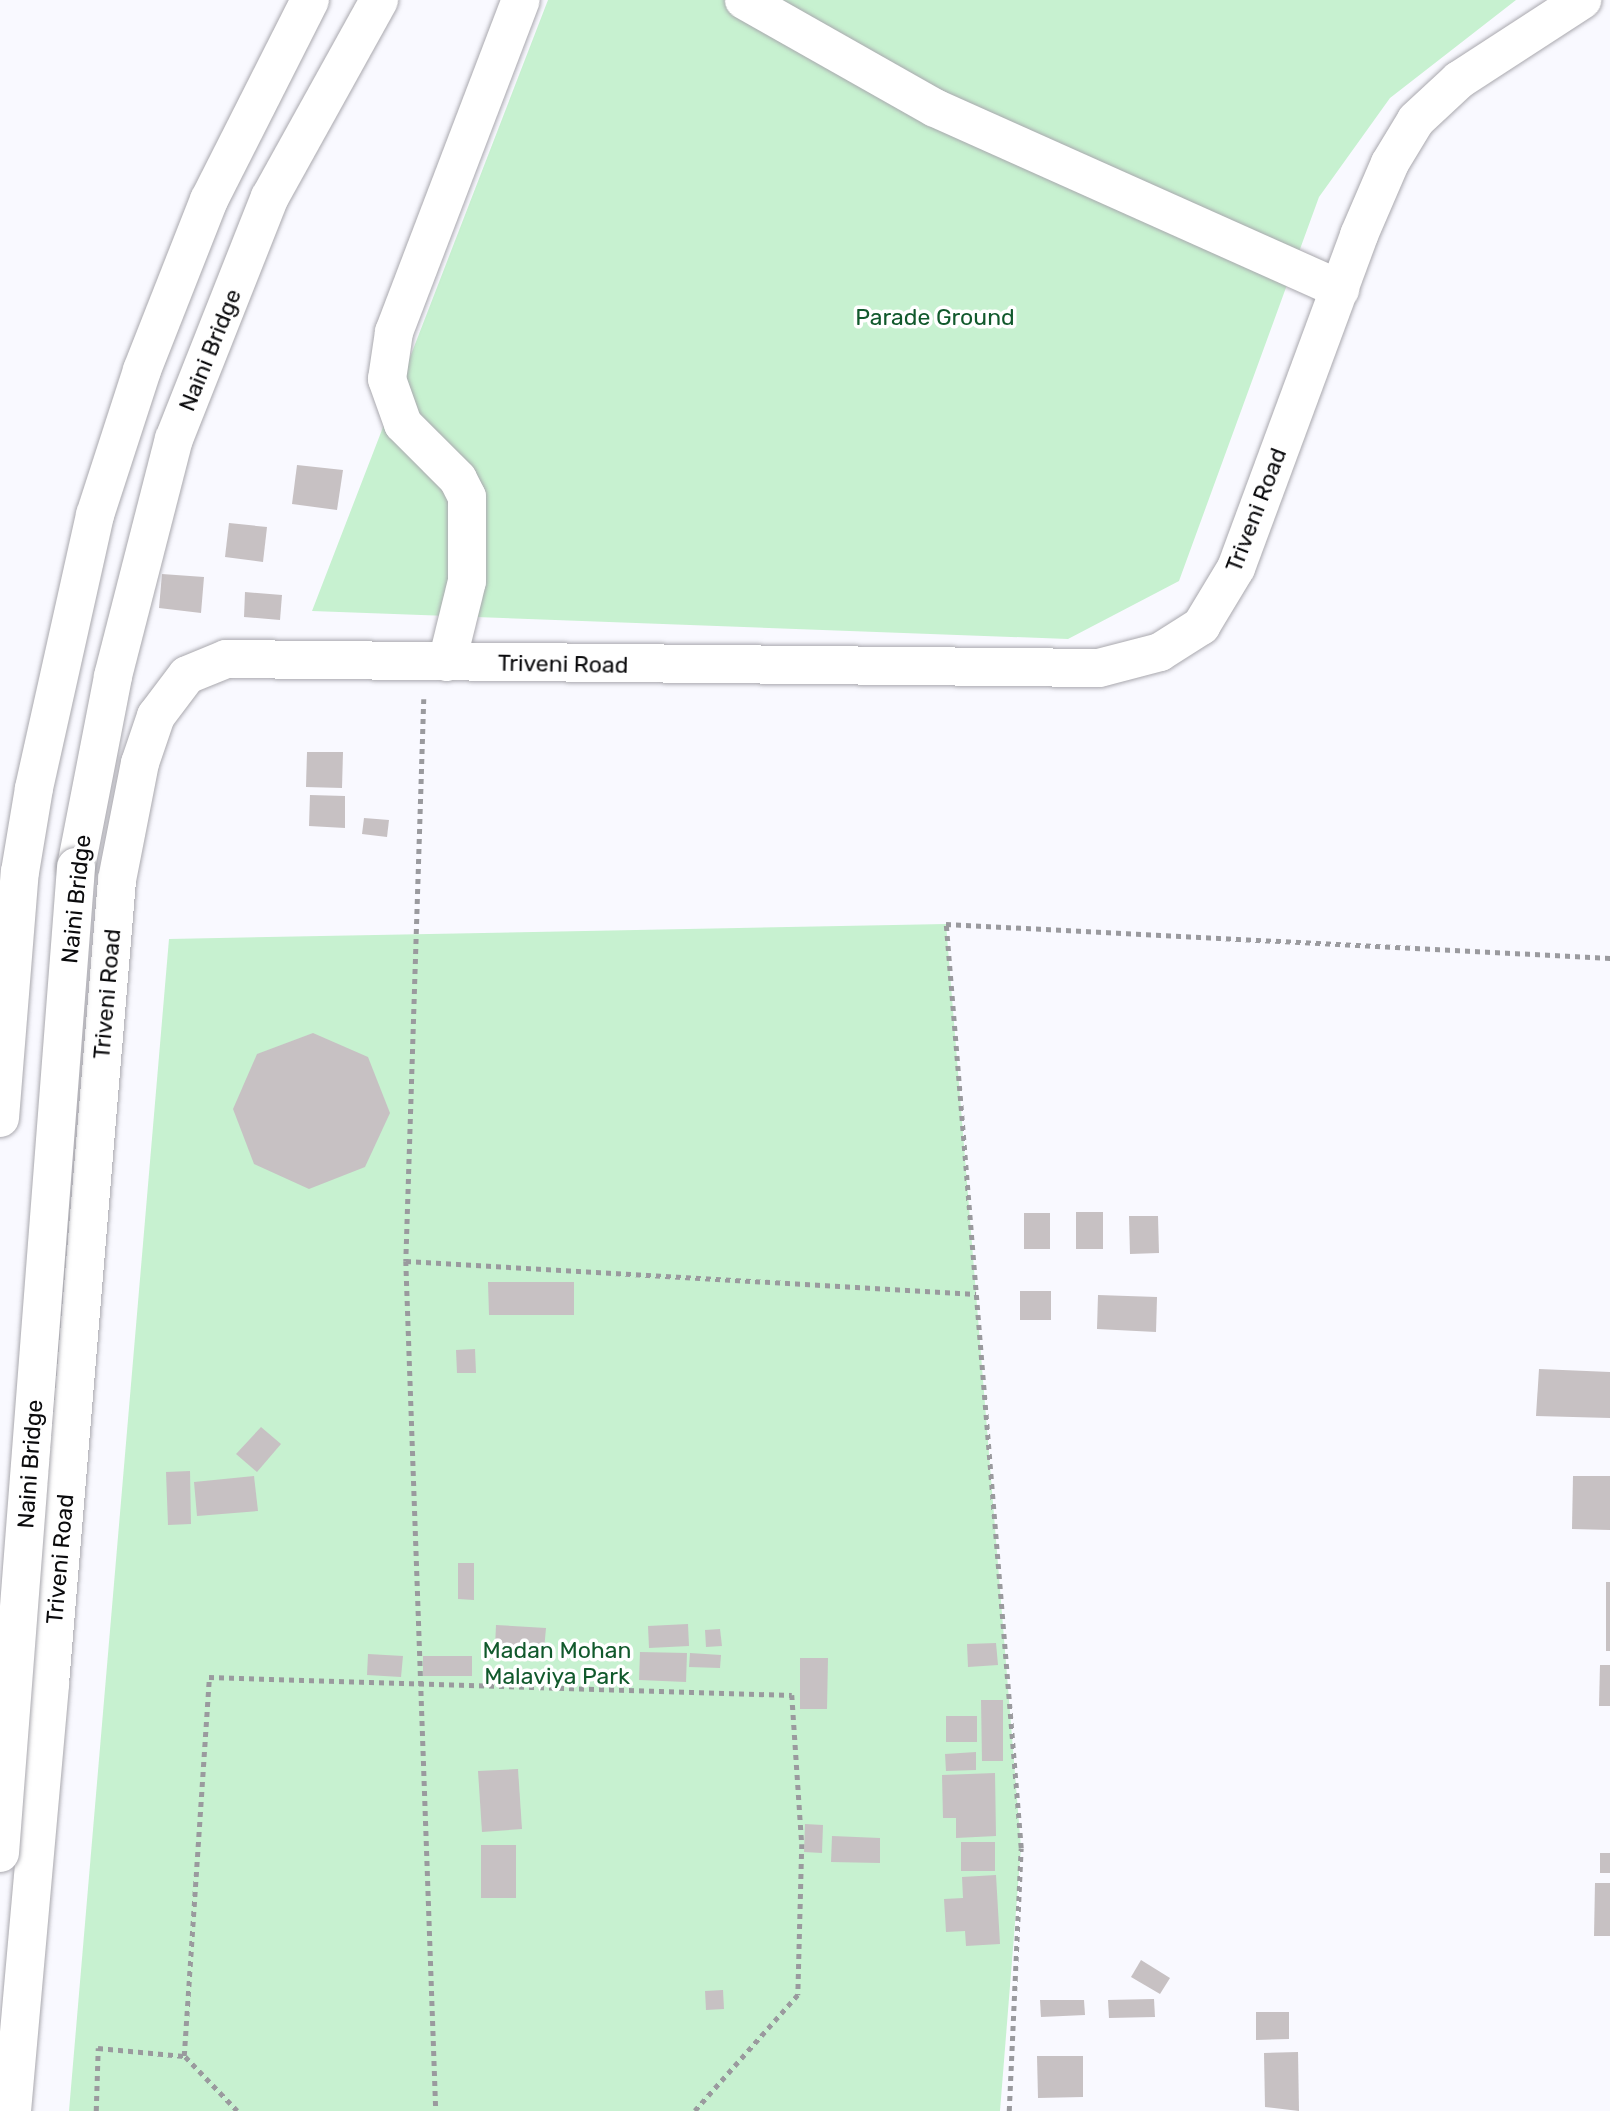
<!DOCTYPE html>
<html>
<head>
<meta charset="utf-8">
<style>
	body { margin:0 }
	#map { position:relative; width:1610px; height:2111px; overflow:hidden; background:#f9f9ff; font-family:Rubik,sans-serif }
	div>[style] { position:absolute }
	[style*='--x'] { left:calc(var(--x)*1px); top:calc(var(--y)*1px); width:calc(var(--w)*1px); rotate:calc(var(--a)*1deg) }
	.green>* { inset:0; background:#c7f1d0 }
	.building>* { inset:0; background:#c7c1c3 }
	.path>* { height:4.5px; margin-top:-2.25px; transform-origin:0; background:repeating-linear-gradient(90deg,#9a9a9e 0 5px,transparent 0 10px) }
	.roads { filter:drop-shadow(0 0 2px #a9a8ae) drop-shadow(0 0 2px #a9a8ae) }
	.minor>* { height:38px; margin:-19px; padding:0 19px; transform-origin:19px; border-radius:19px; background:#fff }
	.major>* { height:38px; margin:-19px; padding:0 19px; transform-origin:19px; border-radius:19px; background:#fff }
	.highway>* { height:38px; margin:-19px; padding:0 19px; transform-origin:19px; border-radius:19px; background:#fff }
	.bridges { filter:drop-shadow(0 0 2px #a9a8ae) drop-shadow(0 0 2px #a9a8ae) }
	.highway-bridge>* { height:38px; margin:-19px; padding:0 19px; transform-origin:19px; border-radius:19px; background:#fff }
	span { translate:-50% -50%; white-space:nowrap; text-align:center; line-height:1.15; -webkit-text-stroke:7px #fff; paint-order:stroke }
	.park-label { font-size:23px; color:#11592c }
	.street-label { font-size:23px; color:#0b0b0d }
</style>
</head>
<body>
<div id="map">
	<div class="green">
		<div style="clip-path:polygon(548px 0,1516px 0,1390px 98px,1319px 197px,1179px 581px,1068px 639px,312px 611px)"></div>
		<div style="clip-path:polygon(946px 924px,1021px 1848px,1000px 2111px,69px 2111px,169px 939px)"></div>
	</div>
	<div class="building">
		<div style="clip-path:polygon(297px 465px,343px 470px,337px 510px,292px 504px)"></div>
		<div style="clip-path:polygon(229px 523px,267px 527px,263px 562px,225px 557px)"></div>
		<div style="clip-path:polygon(162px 574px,204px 577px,201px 613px,159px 608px)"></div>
		<div style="clip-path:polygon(245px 592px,282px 595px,280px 620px,244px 617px)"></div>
		<div style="clip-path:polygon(307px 752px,343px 752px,342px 788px,306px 787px)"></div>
		<div style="clip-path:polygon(310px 795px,345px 796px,345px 828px,309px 826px)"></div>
		<div style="clip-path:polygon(364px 818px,389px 820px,387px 837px,362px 834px)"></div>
		<div style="clip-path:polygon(313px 1033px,368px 1057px,390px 1113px,365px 1167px,309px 1189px,254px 1164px,233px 1109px,257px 1054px)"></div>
		<div style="clip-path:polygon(1076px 1212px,1103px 1212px,1103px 1249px,1076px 1249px)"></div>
		<div style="clip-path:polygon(1024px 1213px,1050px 1213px,1050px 1249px,1024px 1249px)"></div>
		<div style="clip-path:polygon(1129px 1216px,1158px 1216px,1159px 1253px,1130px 1254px)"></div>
		<div style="clip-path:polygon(488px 1282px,574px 1282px,574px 1315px,489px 1315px)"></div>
		<div style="clip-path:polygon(1020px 1291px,1051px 1291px,1051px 1320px,1020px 1320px)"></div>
		<div style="clip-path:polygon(1098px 1295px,1157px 1297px,1156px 1332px,1097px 1329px)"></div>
		<div style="clip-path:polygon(475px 1349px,476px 1373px,457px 1373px,456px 1350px)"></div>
		<div style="clip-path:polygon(1539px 1369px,1610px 1372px,1610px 1418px,1536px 1416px)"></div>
		<div style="clip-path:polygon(261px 1427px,281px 1444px,257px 1472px,236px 1454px)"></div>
		<div style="clip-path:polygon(190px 1471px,191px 1524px,168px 1525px,166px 1472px)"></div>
		<div style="clip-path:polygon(254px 1476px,258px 1511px,197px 1516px,194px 1482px)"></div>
		<div style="clip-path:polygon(1573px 1476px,1610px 1476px,1610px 1530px,1572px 1529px)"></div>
		<div style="clip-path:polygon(458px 1563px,474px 1563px,474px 1600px,458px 1599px)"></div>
		<div style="clip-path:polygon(1606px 1582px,1610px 1582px,1610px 1651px,1606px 1651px)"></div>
		<div style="clip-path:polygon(688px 1624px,689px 1646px,649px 1648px,648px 1626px)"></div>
		<div style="clip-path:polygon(496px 1625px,546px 1628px,544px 1650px,495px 1647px)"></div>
		<div style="clip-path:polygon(720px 1629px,722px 1646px,706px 1647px,705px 1630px)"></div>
		<div style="clip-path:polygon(996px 1643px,998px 1665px,968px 1667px,967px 1644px)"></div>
		<div style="clip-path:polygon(640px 1652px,687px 1653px,686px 1682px,639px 1680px)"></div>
		<div style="clip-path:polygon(690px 1653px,721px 1655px,720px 1668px,689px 1667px)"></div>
		<div style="clip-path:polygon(368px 1654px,403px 1656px,401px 1677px,367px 1675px)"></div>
		<div style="clip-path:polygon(423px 1656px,472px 1656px,472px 1676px,423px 1676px)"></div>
		<div style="clip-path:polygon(800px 1658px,828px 1658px,827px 1709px,800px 1709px)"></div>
		<div style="clip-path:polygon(1600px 1665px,1610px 1665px,1610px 1706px,1599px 1706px)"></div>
		<div style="clip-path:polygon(981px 1700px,1003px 1700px,1003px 1761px,982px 1761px)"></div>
		<div style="clip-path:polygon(946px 1716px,977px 1716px,977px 1742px,946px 1742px)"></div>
		<div style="clip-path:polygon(976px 1752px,976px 1770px,946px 1771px,945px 1754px)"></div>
		<div style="clip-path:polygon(518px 1769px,522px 1829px,482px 1832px,478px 1771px)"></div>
		<div style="clip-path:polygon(995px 1773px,996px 1836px,956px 1838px,956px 1818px,943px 1818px,942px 1775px)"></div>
		<div style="clip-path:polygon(805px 1824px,823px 1825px,822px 1853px,804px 1852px)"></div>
		<div style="clip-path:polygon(832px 1836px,880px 1838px,880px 1863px,831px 1862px)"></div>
		<div style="clip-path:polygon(961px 1842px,995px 1842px,995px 1871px,961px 1871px)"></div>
		<div style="clip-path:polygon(481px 1845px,516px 1845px,516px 1898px,481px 1898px)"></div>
		<div style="clip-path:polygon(1600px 1853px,1610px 1853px,1610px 1873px,1600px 1873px)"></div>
		<div style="clip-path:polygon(996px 1875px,1000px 1944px,966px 1946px,965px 1931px,946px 1932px,944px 1899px,963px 1898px,962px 1877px)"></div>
		<div style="clip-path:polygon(1595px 1883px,1610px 1883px,1610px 1936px,1594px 1936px)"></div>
		<div style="clip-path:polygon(1141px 1960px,1170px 1978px,1160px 1994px,1131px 1977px)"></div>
		<div style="clip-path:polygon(723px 1990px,724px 2009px,706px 2010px,705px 1991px)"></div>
		<div style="clip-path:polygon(1154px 1999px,1155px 2017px,1109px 2018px,1108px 2000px)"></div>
		<div style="clip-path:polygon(1040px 2000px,1084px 2000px,1085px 2015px,1041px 2017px)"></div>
		<div style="clip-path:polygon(1256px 2012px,1289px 2012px,1289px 2039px,1256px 2040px)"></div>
		<div style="clip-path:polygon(1298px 2052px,1299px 2111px,1265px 2107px,1264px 2053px)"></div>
		<div style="clip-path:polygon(1037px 2056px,1083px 2056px,1083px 2097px,1038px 2098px)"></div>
	</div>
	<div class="path">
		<div style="--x:424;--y:699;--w:562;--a:91.83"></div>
		<div style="--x:406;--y:1261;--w:851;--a:87.98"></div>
		<div style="--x:406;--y:1261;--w:571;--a:3.31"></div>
		<div style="--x:96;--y:2111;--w:63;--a:-88.2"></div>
		<div style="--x:98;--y:2048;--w:86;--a:5.3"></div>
		<div style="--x:237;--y:2111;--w:76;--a:-133.9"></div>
		<div style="--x:184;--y:2056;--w:380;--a:-86.2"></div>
		<div style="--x:209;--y:1677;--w:583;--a:1.77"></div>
		<div style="--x:792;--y:1695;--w:149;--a:86.2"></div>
		<div style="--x:802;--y:1844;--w:151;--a:91.5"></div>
		<div style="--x:798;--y:1995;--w:155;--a:131.6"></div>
		<div style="--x:1009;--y:2111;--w:263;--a:-87.4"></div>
		<div style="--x:1021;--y:1848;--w:927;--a:-94.64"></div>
		<div style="--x:946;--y:924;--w:665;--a:2.93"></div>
	</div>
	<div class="roads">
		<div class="minor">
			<div style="--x:744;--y:0;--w:219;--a:29.5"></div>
			<div style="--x:935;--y:108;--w:444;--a:24.1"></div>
			<div style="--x:447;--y:662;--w:83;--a:-76.1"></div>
			<div style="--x:467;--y:581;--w:84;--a:-90"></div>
			<div style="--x:467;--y:497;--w:20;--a:-117"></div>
			<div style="--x:458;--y:479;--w:78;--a:-135"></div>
			<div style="--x:403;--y:424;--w:48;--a:-109.6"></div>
			<div style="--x:387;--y:379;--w:48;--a:-81.5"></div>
			<div style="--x:394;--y:332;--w:355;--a:-69.1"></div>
			<div style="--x:12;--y:2111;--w:430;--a:-84.9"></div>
		</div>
		<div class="major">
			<div style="--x:0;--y:1683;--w:50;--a:0"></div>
			<div style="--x:50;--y:1683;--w:806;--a:-85.23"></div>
			<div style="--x:117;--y:880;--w:119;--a:-78.9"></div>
			<div style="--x:140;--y:763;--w:50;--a:-71.2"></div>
			<div style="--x:156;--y:716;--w:51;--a:-52.9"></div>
			<div style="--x:187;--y:675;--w:42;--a:-22.3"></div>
			<div style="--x:226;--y:659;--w:873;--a:0.59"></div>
			<div style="--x:1099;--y:668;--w:63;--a:-14.7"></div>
			<div style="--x:1160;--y:652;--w:49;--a:-32.4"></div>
			<div style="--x:1201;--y:626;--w:68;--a:-58.9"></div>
			<div style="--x:1236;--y:568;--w:355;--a:-69.7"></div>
			<div style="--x:1359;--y:235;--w:78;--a:-66.7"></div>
			<div style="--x:1390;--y:163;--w:50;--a:-58.8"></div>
			<div style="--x:1416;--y:120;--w:59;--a:-42.9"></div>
			<div style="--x:1459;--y:80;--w:147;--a:-33"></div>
		</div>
		<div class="highway">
			<div style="--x:76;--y:867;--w:195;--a:-79"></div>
			<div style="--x:113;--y:676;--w:245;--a:-75.6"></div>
			<div style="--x:174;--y:439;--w:260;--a:-68.4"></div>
			<div style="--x:270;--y:197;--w:225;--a:-61"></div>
			<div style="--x:0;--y:1118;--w:247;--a:-85.4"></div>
			<div style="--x:20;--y:872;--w:85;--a:-80.5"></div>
			<div style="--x:34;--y:788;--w:280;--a:-77.4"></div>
			<div style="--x:95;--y:515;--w:152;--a:-72"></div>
			<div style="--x:142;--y:370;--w:183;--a:-68.5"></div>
			<div style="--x:209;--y:200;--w:224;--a:-63.2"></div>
		</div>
	</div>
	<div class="bridges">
		<div class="highway-bridge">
			<div style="--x:0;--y:1853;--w:989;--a:-85.59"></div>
		</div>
	</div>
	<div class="park-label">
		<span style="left:935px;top:317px">Parade Ground</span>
		<span style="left:557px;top:1663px">Madan Mohan<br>Malaviya Park</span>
	</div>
	<div class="street-label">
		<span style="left:210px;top:350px;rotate:-68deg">Naini Bridge</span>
		<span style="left:1256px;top:510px;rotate:-69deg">Triveni Road</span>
		<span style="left:563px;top:664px;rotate:1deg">Triveni Road</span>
		<span style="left:76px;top:899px;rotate:-84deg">Naini Bridge</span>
		<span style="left:107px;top:994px;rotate:-85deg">Triveni Road</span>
		<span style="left:30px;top:1464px;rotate:-86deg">Naini Bridge</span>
		<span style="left:60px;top:1559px;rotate:-85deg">Triveni Road</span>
	</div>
</div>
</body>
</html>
